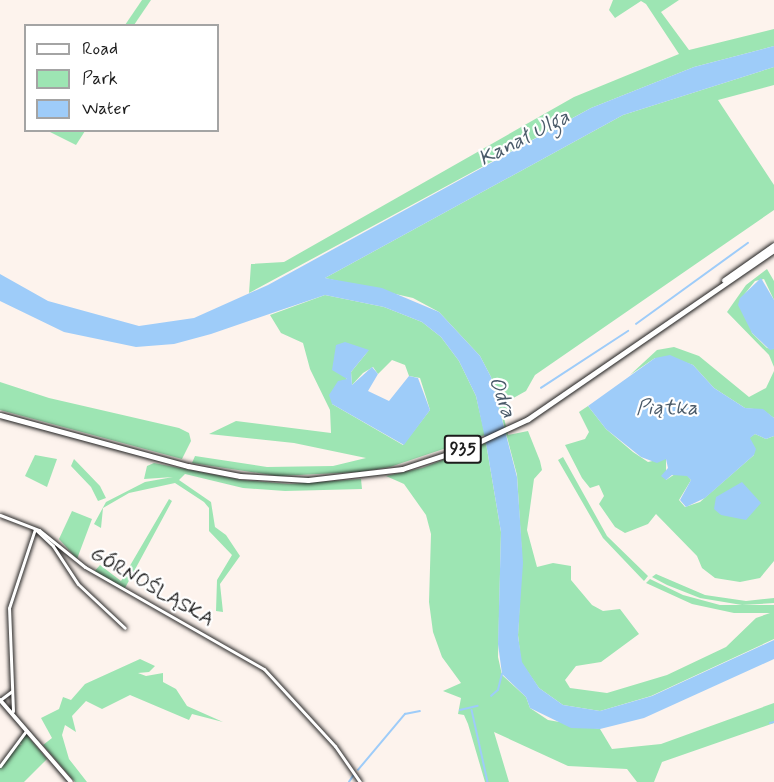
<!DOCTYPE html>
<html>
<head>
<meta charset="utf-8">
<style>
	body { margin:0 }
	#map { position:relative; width:774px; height:782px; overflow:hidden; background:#fdf3ed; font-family:Mynerve,sans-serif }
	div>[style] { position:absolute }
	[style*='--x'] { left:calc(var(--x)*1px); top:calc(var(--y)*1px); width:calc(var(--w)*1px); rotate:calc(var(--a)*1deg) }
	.green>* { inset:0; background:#9de5b3 }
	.water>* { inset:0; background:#9eccf9 }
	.stream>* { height:1.5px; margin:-0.75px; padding:0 0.75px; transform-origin:0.75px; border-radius:0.75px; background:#9eccf9 }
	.roads { filter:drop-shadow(0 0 2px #1c1c1c) drop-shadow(0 0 2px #1c1c1c) }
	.minor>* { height:3px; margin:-1.5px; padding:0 1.5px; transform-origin:1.5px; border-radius:1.5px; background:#fff }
	.tertiary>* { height:4px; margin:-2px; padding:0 2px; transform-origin:2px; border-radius:2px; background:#fff }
	.primary>* { height:5px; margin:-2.5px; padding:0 2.5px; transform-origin:2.5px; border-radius:2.5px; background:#fff }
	span { translate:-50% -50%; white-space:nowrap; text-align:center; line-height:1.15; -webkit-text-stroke:4.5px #fff; paint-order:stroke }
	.shield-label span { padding:2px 4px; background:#fff; border:2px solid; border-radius:4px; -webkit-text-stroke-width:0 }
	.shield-label { font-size:18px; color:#1c1c1c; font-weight:700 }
	.street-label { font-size:20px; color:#1c1c1c }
	.water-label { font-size:21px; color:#4a5a69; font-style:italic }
	.legend { position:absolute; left:24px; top:24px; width:195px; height:108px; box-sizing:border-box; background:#fff; border:2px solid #a4a4a4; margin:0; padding:8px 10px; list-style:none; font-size:18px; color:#1c1c1c }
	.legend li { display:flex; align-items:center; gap:12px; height:30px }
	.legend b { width:30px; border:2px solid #a4a4a4 }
</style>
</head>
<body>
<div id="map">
	<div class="green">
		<div style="clip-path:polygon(142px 0,151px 0,134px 25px,125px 25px)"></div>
		<div style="clip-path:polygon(613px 0,679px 0,661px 12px,689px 50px,774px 29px,774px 46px,694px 67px,591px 108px,249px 293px,251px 264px,284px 262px,574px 97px,679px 54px,646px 4px,641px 1px,615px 18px,609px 10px)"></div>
		<div style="clip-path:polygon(774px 67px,774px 85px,718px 100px,774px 185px,774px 210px,535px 375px,526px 391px,508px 401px,510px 414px,504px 418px,508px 435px,528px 431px,540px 461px,542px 470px,534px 479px,527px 530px,537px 567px,553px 563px,571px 566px,571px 580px,592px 605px,603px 611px,620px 609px,639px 634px,601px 662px,576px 666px,565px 680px,570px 688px,607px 693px,667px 675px,726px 647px,756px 618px,770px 613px,734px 613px,692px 604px,646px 583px,650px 579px,683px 595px,720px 605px,774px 605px,774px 639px,651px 696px,600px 711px,563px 705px,539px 688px,521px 662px,518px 635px,522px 557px,517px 475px,491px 377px,480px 356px,439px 312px,413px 298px,325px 278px,623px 115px)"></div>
		<div style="clip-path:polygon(48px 131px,84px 130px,85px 131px,76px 145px)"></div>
		<div style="clip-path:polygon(767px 269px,774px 281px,774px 300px,764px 279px,755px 281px,743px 296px,752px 333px,767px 348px,774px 349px,774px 367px,769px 355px,727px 312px,746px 285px)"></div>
		<div style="clip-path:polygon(evenodd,325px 295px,384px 307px,422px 322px,441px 337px,459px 361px,476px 396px,485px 435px,390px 467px,359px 472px,278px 476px,192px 463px,195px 456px,267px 467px,333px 466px,366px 458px,294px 443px,209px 434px,236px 421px,331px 433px,330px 410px,310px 369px,303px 343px,281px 333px,270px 315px,325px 295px,369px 350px,351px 372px,352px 385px,363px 373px,373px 367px,378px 374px,392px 360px,405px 365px,409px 376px,420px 378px,426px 397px,430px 410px,403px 445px,332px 404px,347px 380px,345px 375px,369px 350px)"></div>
		<div style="clip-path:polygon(674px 347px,699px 356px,749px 397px,766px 388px,774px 371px,774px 418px,763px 410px,745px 408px,714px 388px,693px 365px,681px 361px,655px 358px,630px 375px,657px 350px)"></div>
		<div style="clip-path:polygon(0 382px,49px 398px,179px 428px,189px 433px,191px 441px,182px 459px,0 410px)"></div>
		<div style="clip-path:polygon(588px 406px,606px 429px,633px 452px,648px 462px,666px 458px,666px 480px,675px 474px,687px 475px,691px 480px,679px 500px,685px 507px,700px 502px,754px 455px,749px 438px,755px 434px,766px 439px,774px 436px,774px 561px,760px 578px,740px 582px,715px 578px,702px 568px,697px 556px,656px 514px,648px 524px,625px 533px,615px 527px,599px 504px,604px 496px,599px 485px,590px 488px,582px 478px,565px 445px,585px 439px,589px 432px,579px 412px)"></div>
		<div style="clip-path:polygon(486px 443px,501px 532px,498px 657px,502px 675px,526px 697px,530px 708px,548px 720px,600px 729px,612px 749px,661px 744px,774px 703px,774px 723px,662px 762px,654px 782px,637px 782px,627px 769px,568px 766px,494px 732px,509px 782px,485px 782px,468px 724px,464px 715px,458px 714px,461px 698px,443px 691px,461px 683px,442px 657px,433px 632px,429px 602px,431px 534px,426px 515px,404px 484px,386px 476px,422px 468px)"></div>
		<div style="clip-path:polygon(35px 455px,57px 459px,47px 487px,25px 476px)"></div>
		<div style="clip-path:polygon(563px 457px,607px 536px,648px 576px,644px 581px,603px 538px,558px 460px)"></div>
		<div style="clip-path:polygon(74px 459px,100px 486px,106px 498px,98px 501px,91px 487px,71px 466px)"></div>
		<div style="clip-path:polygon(154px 463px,241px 480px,289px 484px,361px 479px,362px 489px,285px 491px,243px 488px,185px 474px,179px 480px,211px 502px,215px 527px,226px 535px,240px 556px,220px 584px,223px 612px,216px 611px,217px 580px,232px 555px,209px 531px,209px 508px,204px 502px,175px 483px,129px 493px,103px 508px,101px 528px,94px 524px,106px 502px,145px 482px,173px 477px,144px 479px,147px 466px)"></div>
		<div style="clip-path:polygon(169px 499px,172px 501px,125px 588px,94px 572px,100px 565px,121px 581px)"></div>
		<div style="clip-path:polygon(72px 511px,92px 519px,77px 559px,59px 539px)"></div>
		<div style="clip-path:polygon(656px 574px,705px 595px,746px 601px,774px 598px,774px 603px,742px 605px,700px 598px,667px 585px,652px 577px)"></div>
		<div style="clip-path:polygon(140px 659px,155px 666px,149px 672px,138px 673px,146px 676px,163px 673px,163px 682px,176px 689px,187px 706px,223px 722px,192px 714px,189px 720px,130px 695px,102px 709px,86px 701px,72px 716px,76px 732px,65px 725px,62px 735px,69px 759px,87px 782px,75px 782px,43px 745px,52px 738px,41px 718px,59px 709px,63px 697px,71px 700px,85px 684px)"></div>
		<div style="clip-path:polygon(25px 733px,47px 759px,24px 782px,0 782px,0 768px,18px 744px,22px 745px,19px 742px)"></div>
	</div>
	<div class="water">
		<div style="clip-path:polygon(774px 46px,774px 67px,623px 115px,325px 278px,382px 288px,439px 312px,480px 356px,491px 377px,517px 477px,523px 563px,518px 636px,522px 662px,539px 688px,563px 705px,600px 711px,652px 696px,774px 640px,774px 659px,644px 718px,600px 729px,571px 728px,530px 708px,526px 697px,502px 674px,498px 644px,501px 532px,486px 443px,476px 396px,459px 361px,441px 337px,422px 322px,384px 307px,325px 295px,211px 334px,174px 344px,136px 347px,64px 332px,0 301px,0 274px,48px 301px,139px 326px,194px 318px,268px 285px,591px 108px,694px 67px)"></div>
		<div style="clip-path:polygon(761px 278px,774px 300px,774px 349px,770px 350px,752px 333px,738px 305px,740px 298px)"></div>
		<div style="clip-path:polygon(345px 342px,369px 350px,351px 372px,352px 385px,372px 367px,378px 374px,368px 391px,389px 401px,409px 376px,418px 378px,430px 410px,404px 445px,332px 404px,329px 395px,338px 381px,347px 379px,332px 370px,336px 345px)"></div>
		<div style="clip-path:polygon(670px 355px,693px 365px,714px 388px,745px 408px,763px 409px,774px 418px,774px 436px,766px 439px,755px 434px,750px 438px,756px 449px,754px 455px,705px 498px,686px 507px,680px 500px,691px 480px,687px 476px,672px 475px,666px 480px,661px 476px,668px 468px,666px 459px,657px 463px,641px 457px,606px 429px,588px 406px,655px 358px)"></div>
		<div style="clip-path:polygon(742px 482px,761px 503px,746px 520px,721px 515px,714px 509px,716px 497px)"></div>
	</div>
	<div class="stream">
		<div style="--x:636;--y:324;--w:138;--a:-35.9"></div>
		<div style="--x:541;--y:388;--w:104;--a:-33.2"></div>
		<div style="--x:491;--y:696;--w:9;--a:-41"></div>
		<div style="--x:498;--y:690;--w:16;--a:-76"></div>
		<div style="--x:460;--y:710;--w:18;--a:-13"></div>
		<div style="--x:472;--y:710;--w:74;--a:77.5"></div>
		<div style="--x:770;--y:723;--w:4;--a:-14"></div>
		<div style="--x:358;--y:770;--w:73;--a:-50"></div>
		<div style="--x:405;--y:714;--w:15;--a:-11"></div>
		<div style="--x:349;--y:782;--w:7;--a:-56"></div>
	</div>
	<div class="roads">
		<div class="minor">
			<div style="--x:0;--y:515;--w:42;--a:21"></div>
			<div style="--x:39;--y:530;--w:59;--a:38.8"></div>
			<div style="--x:85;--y:567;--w:206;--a:29.7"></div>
			<div style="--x:264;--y:669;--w:105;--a:47.3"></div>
			<div style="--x:335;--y:746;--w:44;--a:55.2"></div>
			<div style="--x:36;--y:530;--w:23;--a:43"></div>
			<div style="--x:53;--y:546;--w:45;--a:56.7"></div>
			<div style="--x:78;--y:584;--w:64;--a:43.1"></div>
			<div style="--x:0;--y:700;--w:15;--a:-37"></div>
			<div style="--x:13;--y:711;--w:103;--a:-92.2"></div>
			<div style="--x:9;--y:608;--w:83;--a:-71.8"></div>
			<div style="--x:0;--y:766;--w:44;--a:-53.4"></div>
		</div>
		<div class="tertiary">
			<div style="--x:0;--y:700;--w:108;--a:49.1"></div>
		</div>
		<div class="primary">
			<div style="--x:724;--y:280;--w:61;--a:-35"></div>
			<div style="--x:0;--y:415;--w:195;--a:15.2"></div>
			<div style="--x:188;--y:466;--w:53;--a:10.9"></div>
			<div style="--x:240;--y:476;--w:68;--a:3.4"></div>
			<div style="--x:308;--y:480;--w:95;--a:-6.7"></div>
			<div style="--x:402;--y:469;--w:67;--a:-18.2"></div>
			<div style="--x:466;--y:448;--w:68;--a:-25.1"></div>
			<div style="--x:528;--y:419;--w:298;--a:-34.5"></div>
		</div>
	</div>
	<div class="shield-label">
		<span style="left:463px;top:449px">935</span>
	</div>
	<div class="street-label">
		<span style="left:152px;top:587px;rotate:30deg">GÓRNOŚLĄSKA</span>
	</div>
	<div class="water-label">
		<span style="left:524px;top:138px;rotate:-27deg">Kanał Ulga</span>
		<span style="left:502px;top:397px;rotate:69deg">Odra</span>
		<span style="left:667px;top:408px">Piątka</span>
	</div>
	<ul class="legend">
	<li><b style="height:8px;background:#fff"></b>Road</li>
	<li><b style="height:16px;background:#9de5b3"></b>Park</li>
	<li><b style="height:16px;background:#9eccf9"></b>Water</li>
	</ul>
</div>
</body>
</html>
